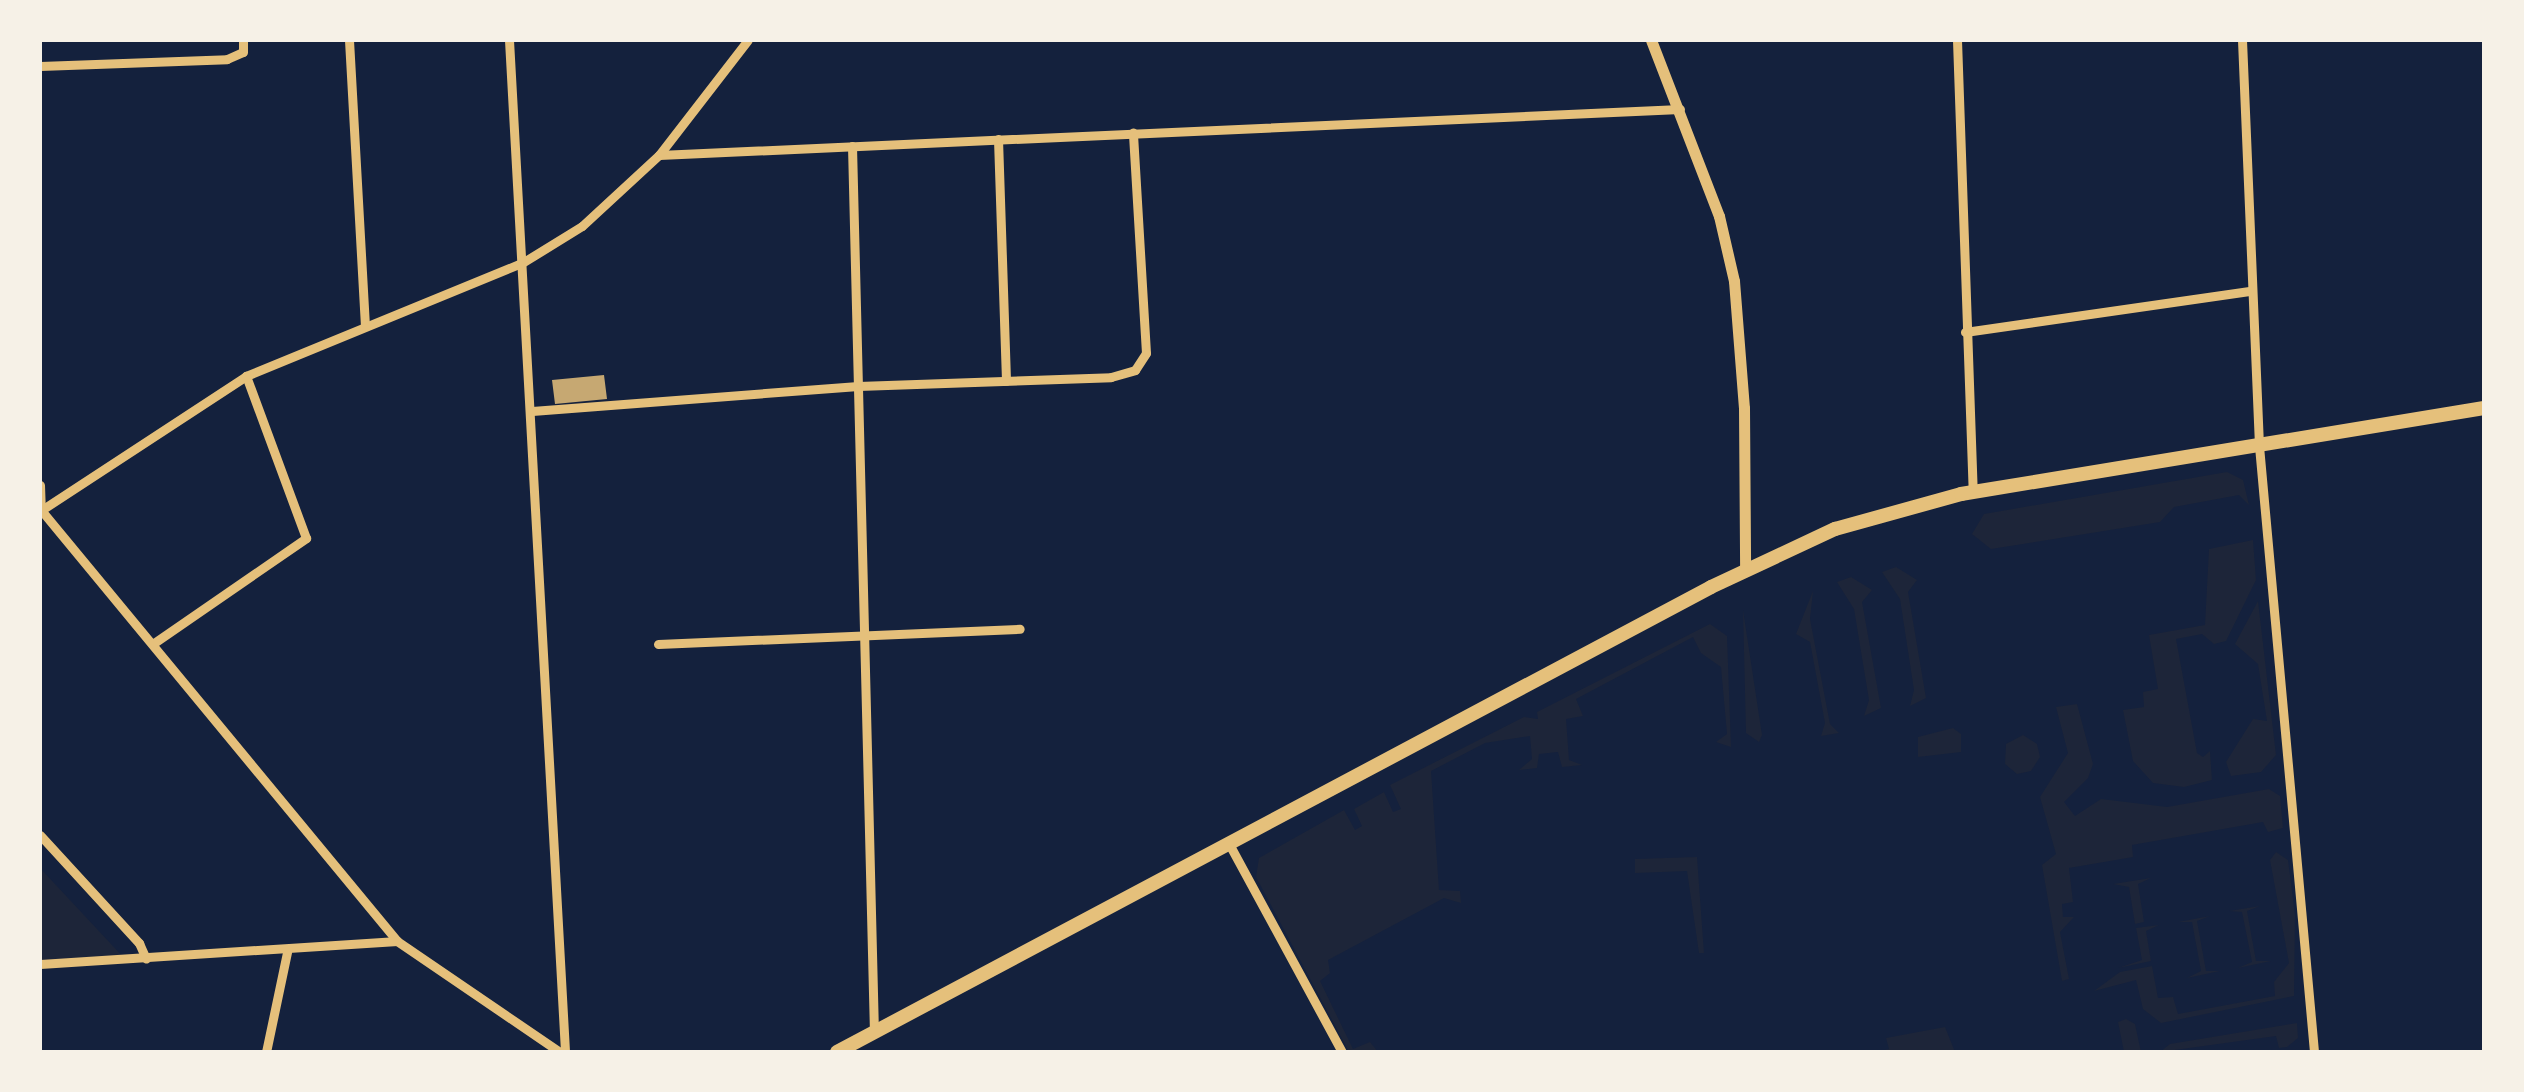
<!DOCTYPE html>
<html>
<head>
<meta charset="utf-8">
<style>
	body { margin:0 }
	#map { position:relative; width:2524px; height:1092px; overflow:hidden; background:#14213d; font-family:"Nunito Sans",sans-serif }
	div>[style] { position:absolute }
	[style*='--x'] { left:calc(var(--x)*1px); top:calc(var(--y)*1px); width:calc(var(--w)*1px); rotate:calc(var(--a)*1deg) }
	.green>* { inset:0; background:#1d2539 }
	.building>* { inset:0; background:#c6a872 }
	.minor>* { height:9px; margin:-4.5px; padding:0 4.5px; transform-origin:4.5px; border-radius:4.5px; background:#e5c07b }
	.secondary>* { height:11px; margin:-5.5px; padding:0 5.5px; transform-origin:5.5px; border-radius:5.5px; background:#e5c07b }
	.primary>* { height:14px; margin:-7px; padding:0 7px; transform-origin:7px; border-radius:7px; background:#e5c07b }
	span { translate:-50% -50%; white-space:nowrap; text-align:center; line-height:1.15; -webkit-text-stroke:8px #f6f1e7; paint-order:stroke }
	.frame { position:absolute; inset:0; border:42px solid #f6f1e7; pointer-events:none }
</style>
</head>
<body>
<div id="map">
	<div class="green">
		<div style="clip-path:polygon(2227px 472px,2243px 480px,2249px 505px,2239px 495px,2174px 507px,2160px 522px,1991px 549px,1972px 534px,1984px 514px)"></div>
		<div style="clip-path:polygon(2253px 540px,2256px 580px,2226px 641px,2214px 644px,2202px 634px,2176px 639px,2197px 753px,2203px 757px,2210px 751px,2212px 780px,2184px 787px,2153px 783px,2133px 761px,2123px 710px,2144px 707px,2143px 692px,2158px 689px,2149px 635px,2205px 625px,2209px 549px)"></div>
		<div style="clip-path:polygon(1896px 567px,1917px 580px,1908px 592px,1926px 698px,1910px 706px,1914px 690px,1900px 599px,1882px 572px)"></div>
		<div style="clip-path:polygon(1851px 577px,1872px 590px,1862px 602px,1881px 708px,1864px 716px,1869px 700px,1854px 609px,1837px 582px)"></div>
		<div style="clip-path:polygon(1813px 591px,1810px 619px,1830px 724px,1839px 733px,1821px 736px,1825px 723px,1810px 642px,1796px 634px)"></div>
		<div style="clip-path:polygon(2258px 601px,2276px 755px,2261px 772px,2231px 776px,2226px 762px,2253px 719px,2267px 721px,2258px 664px,2235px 644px)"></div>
		<div style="clip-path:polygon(1743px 610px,1762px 735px,1759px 742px,1746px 733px)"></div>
		<div style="clip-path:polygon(1710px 624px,1727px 636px,1731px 747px,1716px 742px,1727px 734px,1721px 667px,1701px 653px,1693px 637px,1576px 699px,1583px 716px,1566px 719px,1569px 760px,1582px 765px,1562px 767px,1558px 752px,1539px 754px,1537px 768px,1519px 770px,1532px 759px,1530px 736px,1485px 743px,1431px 771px,1439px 890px,1460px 891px,1461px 903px,1444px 898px,1328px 960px,1330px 973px,1320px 981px,1353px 1049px,1370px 1042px,1378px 1052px,1349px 1052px,1256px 877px,1259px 858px,1344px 810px,1355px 830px,1362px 826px,1354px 809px,1384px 792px,1393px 812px,1401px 809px,1390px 785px,1524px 717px,1538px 719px,1537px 712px)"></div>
		<div style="clip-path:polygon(2077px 704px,2093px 764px,2088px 778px,2064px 802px,2075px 816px,2101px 799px,2167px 807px,2269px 789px,2280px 796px,2283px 828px,2268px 832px,2263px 822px,2132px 845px,2133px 857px,2069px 868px,2073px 902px,2062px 904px,2063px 917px,2074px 917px,2060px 932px,2069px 979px,2062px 981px,2042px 865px,2056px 854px,2040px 797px,2068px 753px,2056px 707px)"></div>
		<div style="clip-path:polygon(1953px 728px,1961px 734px,1961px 752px,1918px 757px,1918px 737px)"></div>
		<div style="clip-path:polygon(2023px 735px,2037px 744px,2040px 757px,2031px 771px,2017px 774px,2005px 764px,2006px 744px)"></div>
		<div style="clip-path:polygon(2276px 852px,2288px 860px,2295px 915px,2294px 996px,2161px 1023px,2143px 1009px,2136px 980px,2094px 991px,2120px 972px,2152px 966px,2158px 998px,2173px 997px,2178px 1014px,2275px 996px,2274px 982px,2289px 963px,2270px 860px)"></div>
		<div style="clip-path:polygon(1697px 857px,1704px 953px,1699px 953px,1687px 871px,1635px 873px,1635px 859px)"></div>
		<div style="clip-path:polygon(40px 868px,125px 959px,40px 962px)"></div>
		<div style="clip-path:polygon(2151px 878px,2138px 884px,2144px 922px,2135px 924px,2129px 887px,2113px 884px)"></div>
		<div style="clip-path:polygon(2260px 906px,2247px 911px,2256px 961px,2271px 961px,2238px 968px,2252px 962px,2242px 912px,2229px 911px)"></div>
		<div style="clip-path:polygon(2210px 916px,2197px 921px,2206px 971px,2220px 971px,2187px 978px,2201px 971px,2192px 922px,2178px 922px)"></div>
		<div style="clip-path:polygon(2159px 925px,2146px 931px,2151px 961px,2118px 968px,2142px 960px,2136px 928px)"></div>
		<div style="clip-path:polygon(2126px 1019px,2135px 1024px,2141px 1052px,2124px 1052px,2118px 1022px)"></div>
		<div style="clip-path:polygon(2297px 1023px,2298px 1038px,2287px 1047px,2279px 1048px,2276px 1036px,2160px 1052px,2170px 1044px)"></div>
		<div style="clip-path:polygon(1945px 1027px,1955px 1052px,1876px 1052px,1889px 1049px,1886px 1038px)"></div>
	</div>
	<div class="building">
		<div style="clip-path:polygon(604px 375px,607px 399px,555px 404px,552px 380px)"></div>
	</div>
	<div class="minor">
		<div style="--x:349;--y:40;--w:287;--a:86.8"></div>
		<div style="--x:509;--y:40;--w:1014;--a:86.83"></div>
		<div style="--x:1957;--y:40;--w:452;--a:88"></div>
		<div style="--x:2242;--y:40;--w:406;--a:87.6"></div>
		<div style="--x:2259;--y:446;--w:608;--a:84.81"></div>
		<div style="--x:40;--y:66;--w:187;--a:-2.1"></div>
		<div style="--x:227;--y:59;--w:17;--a:-24"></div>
		<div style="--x:243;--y:52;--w:12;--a:-90"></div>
		<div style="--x:998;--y:139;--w:242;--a:88.1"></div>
		<div style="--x:852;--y:146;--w:887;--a:88.58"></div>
		<div style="--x:659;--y:155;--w:1022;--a:-2.58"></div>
		<div style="--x:1965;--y:332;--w:289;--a:-8.2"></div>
		<div style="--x:532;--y:411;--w:327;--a:-4.4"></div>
		<div style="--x:858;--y:386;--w:253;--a:-2"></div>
		<div style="--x:1111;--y:377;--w:25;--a:-16"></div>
		<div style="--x:1135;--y:370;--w:20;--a:-57"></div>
		<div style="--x:1146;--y:353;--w:221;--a:-93.4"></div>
		<div style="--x:40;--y:485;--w:25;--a:88"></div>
		<div style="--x:41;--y:510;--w:559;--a:50.44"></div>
		<div style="--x:397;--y:941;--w:197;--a:34.3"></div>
		<div style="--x:40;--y:511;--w:246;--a:-33.2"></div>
		<div style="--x:246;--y:376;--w:298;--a:-22.3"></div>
		<div style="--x:522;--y:263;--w:70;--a:-31.7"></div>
		<div style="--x:582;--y:226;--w:105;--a:-42.7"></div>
		<div style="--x:659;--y:155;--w:145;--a:-52.3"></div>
		<div style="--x:154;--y:643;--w:185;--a:-34.6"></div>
		<div style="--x:306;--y:538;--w:173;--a:-110.3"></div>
		<div style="--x:658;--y:644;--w:362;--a:-2.4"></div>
		<div style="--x:40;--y:835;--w:147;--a:47.5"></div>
		<div style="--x:139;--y:943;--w:17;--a:66"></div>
		<div style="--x:1228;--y:842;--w:239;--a:61.5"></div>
		<div style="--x:40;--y:964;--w:358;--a:-3.7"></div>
		<div style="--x:266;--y:1052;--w:102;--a:-78.1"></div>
	</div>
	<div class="secondary">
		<div style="--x:1651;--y:40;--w:189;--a:68.9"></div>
		<div style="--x:1719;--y:216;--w:67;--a:77"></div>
		<div style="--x:1734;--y:281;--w:127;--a:85.5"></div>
		<div style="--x:1744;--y:408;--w:162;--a:89.6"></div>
	</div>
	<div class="primary">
		<div style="--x:837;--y:1052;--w:990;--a:-28.01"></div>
		<div style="--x:1711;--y:587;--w:137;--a:-25.1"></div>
		<div style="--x:1835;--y:529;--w:131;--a:-15.5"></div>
		<div style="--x:1961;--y:494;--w:530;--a:-9.34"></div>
	</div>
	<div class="frame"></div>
</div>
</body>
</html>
